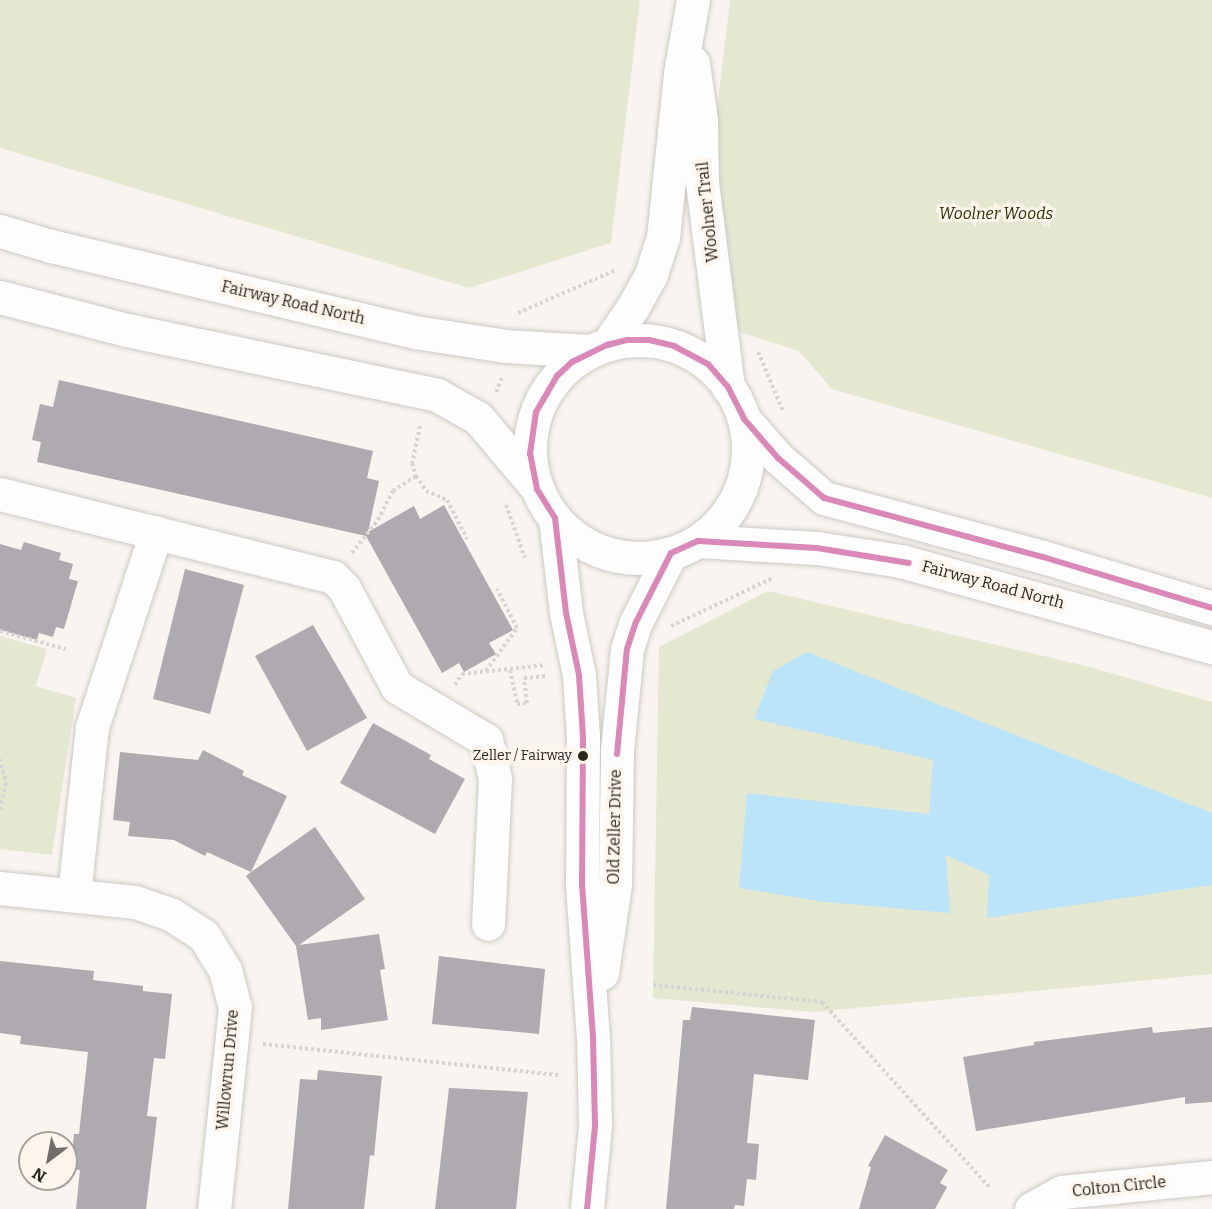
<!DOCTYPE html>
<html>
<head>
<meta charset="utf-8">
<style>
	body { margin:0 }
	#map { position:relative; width:1212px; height:1209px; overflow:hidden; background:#f9f4ef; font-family:Bitter,serif }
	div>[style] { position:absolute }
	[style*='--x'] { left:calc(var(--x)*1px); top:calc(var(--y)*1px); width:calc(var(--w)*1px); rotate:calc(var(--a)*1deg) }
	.green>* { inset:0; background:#e4e8d1 }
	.water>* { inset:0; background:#bbe4f9 }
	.building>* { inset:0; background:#afa9b0 }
	.path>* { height:4px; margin-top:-2px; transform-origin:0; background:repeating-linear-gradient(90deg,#d6d4d2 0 3px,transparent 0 6px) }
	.roads { filter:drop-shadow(0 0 2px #ccc9c5) drop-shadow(0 0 2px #ccc9c5) }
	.minor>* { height:33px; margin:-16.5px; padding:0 16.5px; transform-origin:16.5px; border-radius:16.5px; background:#fefdfd }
	.major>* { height:33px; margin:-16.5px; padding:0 16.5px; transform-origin:16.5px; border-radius:16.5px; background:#fefdfd }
	.major>.ring { margin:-16.5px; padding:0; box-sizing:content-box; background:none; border:33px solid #fefdfd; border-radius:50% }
	.bus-1>* { height:6px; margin:-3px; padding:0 3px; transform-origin:3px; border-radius:3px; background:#d988b7 }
	.dots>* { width:16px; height:16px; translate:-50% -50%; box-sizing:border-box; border:3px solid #fdf5eb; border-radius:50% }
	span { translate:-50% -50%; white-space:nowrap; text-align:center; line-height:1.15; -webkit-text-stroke:6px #fdf5eb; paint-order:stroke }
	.bus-label { font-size:14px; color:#292622 }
	.right { translate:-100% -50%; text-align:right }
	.street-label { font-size:16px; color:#292622 }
	.park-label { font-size:16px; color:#293208; font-style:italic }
	.north { position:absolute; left:18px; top:1131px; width:60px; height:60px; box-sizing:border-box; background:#fdf5eb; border:2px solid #a8a29b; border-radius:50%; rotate:212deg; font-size:16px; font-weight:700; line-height:24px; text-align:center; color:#292622 }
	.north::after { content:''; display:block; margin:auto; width:21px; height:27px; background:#726e6a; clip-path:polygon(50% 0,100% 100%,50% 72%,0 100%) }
</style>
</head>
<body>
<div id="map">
	<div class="green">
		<div style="clip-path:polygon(0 0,640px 0,611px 243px,469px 288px,0 148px)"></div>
		<div style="clip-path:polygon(730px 0,1212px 0,1212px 498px,832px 389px,799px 351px,734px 330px,699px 263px)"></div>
		<div style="clip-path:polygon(768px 591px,1090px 667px,1212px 702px,1212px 974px,814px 1012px,653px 998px,659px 647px)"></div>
		<div style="clip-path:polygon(0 636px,47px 649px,36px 686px,76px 698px,52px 855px,0 849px)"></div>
	</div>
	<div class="water">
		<div style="clip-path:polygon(807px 652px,1212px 813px,1212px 885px,987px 918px,989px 875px,946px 855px,950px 913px,825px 902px,739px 888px,747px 793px,929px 814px,933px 760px,754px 719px,773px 671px)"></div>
	</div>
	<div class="building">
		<div style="clip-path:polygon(59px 380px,373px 451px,367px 478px,379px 481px,368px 532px,414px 506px,420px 519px,444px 505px,513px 630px,489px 643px,496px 654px,464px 672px,459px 663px,442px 673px,366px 536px,37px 462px,41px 442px,32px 440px,40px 404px,53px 407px)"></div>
		<div style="clip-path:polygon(24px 542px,61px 553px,59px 560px,73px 564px,69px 579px,78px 581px,64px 629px,56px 627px,53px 637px,39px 633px,37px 640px,0 630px,0 544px,21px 550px)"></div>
		<div style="clip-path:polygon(185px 569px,244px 585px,210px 714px,153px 699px)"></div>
		<div style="clip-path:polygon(313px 625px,367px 718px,307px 751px,255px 656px)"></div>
		<div style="clip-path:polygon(373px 723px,431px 755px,429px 759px,465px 779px,435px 834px,340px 783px)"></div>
		<div style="clip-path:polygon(203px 750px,244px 771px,242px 775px,287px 796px,251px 872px,315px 827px,365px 899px,299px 945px,379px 934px,385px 969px,380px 970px,388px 1020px,321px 1030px,321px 1018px,308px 1020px,296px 946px,246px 876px,251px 872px,207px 852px,205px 856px,174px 840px,128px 836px,130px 822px,113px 820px,120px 752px,198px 760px)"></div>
		<div style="clip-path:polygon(439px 956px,545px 969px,539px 1034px,432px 1024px)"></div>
		<div style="clip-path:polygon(0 961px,94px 971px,93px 980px,143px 986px,143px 991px,172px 994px,165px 1059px,154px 1058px,147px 1116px,157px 1117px,146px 1209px,76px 1209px,80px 1170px,70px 1169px,74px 1134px,79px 1134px,88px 1052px,20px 1044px,21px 1036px,0 1033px)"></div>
		<div style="clip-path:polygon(692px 1007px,815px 1020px,808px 1080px,754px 1074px,747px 1143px,759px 1144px,756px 1180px,747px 1179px,744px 1206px,735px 1205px,734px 1209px,666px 1209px,683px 1020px,690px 1020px)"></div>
		<div style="clip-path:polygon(1152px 1027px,1153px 1033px,1212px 1027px,1212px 1102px,1185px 1104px,1185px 1097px,976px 1131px,963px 1057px,1034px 1045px,1034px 1042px)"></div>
		<div style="clip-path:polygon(318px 1070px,382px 1076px,374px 1156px,370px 1155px,364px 1209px,288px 1209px,300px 1079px,317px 1080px)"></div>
		<div style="clip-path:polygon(449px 1088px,528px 1092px,516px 1209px,435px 1209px)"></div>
		<div style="clip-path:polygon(885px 1135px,948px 1170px,940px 1183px,947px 1187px,935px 1209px,859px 1209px,871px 1167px,868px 1166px)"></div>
	</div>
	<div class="path">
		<div style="--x:518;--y:313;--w:107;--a:-23.7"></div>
		<div style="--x:758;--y:352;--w:64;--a:67"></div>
		<div style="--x:496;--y:392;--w:16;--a:-68"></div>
		<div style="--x:420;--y:426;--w:38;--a:102"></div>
		<div style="--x:412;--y:463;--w:14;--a:73"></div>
		<div style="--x:416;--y:476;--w:18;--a:56"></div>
		<div style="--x:426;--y:491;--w:23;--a:23"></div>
		<div style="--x:447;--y:500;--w:44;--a:62.9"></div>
		<div style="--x:506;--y:505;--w:56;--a:70.3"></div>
		<div style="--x:352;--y:553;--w:42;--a:-51.8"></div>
		<div style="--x:378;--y:520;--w:33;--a:-63"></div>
		<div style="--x:393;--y:491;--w:27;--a:-33"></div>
		<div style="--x:671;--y:626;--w:113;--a:-25.2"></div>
		<div style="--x:0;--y:631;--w:68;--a:15.3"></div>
		<div style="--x:510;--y:670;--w:35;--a:78"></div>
		<div style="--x:517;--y:704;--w:10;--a:-6"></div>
		<div style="--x:527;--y:703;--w:25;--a:-97"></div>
		<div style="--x:524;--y:678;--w:23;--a:-5"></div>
		<div style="--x:486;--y:671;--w:53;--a:-54.2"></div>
		<div style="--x:517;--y:628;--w:44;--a:-117.1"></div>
		<div style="--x:455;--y:685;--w:13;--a:-58"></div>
		<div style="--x:462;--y:674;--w:84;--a:-6.1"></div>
		<div style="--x:0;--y:759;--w:25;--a:76"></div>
		<div style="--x:6;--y:783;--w:30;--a:102"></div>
		<div style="--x:653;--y:985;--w:170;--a:5.7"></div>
		<div style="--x:822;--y:1002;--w:249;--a:47.9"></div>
		<div style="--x:263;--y:1044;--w:299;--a:6"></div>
	</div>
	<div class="roads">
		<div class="minor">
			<div style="--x:693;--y:63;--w:58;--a:82"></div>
			<div style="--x:701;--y:120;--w:62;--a:89.1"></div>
			<div style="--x:702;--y:182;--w:207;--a:82.8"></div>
			<div style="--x:607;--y:345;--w:46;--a:-55.6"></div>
			<div style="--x:633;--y:307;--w:38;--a:-61"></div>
			<div style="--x:651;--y:274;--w:38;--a:-72"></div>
			<div style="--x:663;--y:238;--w:166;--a:-84.1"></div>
			<div style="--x:680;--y:73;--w:74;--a:-79.9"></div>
			<div style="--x:0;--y:494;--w:343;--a:14"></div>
			<div style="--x:333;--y:577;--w:16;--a:45"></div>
			<div style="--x:344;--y:588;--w:112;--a:61.8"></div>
			<div style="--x:397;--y:687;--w:104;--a:30.8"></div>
			<div style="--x:486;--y:740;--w:39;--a:77"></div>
			<div style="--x:495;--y:778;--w:146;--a:92.7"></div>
			<div style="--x:555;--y:518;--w:96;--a:83.4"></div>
			<div style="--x:566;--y:613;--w:63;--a:78.2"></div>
			<div style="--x:579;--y:675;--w:62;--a:86.3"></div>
			<div style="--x:583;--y:737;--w:148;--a:90.4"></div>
			<div style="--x:582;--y:885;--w:152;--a:85.9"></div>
			<div style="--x:593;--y:1037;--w:89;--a:88.7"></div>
			<div style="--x:595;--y:1126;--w:83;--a:95.5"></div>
			<div style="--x:0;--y:888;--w:136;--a:5.9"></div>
			<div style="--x:135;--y:902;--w:39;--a:19"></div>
			<div style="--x:172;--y:915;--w:38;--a:33"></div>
			<div style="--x:204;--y:936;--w:40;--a:58"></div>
			<div style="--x:225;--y:970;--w:38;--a:75"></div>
			<div style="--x:235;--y:1007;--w:203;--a:95.9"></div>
			<div style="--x:74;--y:895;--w:169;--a:-83.9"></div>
			<div style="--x:92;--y:727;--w:205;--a:-71.8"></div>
			<div style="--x:602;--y:973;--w:90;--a:-81.7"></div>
			<div style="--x:615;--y:884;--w:134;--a:-89.1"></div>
			<div style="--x:617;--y:750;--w:101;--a:-84.3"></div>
			<div style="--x:627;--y:649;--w:28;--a:-72"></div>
			<div style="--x:636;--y:622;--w:77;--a:-63.1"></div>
			<div style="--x:1031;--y:1209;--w:35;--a:-29"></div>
			<div style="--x:1062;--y:1192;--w:151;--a:-5.7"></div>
		</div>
		<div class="major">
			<div style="--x:0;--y:231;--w:53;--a:16.4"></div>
			<div style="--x:51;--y:246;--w:374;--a:13.3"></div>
			<div style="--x:415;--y:332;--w:91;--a:8.8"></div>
			<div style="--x:505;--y:346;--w:85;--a:3.4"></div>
			<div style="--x:0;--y:297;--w:131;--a:14.6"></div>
			<div style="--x:127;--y:330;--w:317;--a:11.8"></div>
			<div style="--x:437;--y:395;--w:47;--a:29.3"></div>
			<div style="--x:478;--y:418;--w:92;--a:49.9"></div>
			<div class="ring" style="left:530px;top:340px;width:185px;height:185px"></div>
			<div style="--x:744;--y:419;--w:52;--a:48.9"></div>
			<div style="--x:778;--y:458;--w:61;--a:41"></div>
			<div style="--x:824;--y:498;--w:227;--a:15.1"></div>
			<div style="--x:1043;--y:557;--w:177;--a:16.8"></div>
			<div style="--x:698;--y:541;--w:119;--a:3.4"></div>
			<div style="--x:817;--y:548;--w:85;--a:8.8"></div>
			<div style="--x:901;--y:561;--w:323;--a:15.5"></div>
		</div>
	</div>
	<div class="bus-1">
		<div style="--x:617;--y:754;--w:105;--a:-84.6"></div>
		<div style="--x:627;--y:649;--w:28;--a:-72"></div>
		<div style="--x:636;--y:622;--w:77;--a:-63.1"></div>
		<div style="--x:671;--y:553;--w:30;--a:-24"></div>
		<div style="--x:698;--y:541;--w:119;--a:3.4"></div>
		<div style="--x:817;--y:548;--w:93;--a:9.3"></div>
		<div style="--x:587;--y:1209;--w:83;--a:-84.5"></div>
		<div style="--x:595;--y:1126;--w:89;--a:-91.3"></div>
		<div style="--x:593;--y:1037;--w:152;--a:-94.1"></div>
		<div style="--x:582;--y:885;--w:148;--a:-89.6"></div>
		<div style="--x:583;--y:737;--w:62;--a:-93.7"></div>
		<div style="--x:579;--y:675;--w:63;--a:-101.8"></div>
		<div style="--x:566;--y:613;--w:96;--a:-96.6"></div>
		<div style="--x:555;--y:518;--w:34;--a:-122"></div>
		<div style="--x:537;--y:489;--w:36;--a:-101"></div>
		<div style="--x:530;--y:454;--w:42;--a:-81.9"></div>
		<div style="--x:536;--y:412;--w:42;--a:-59.7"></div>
		<div style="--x:557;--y:376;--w:21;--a:-43"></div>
		<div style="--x:572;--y:362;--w:39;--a:-26"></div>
		<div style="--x:607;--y:345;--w:21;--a:-14"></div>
		<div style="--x:627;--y:340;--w:22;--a:0"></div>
		<div style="--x:649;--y:340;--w:26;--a:13"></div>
		<div style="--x:674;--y:346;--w:38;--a:28"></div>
		<div style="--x:708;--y:364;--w:30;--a:49"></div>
		<div style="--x:728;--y:387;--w:36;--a:63"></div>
		<div style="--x:744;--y:419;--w:52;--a:48.9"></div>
		<div style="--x:778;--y:458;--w:61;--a:41"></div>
		<div style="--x:824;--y:498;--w:227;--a:15.1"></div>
		<div style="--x:1043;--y:557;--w:177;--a:16.8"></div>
	</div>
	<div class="dots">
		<div style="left:583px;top:756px;background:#292622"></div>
	</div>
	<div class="bus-label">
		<span class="right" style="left:572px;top:756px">Zeller / Fairway</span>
	</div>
	<div class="street-label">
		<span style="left:708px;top:212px;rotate:-96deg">Woolner Trail</span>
		<span style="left:293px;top:303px;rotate:13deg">Fairway Road North</span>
		<span style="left:993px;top:585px;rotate:15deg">Fairway Road North</span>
		<span style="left:615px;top:827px;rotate:-89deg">Old Zeller Drive</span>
		<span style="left:228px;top:1070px;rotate:-85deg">Willowrun Drive</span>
		<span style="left:1119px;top:1187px;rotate:-6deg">Colton Circle</span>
	</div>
	<div class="park-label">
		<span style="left:996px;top:214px">Woolner Woods</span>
	</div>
	<div class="north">N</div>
</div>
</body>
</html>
